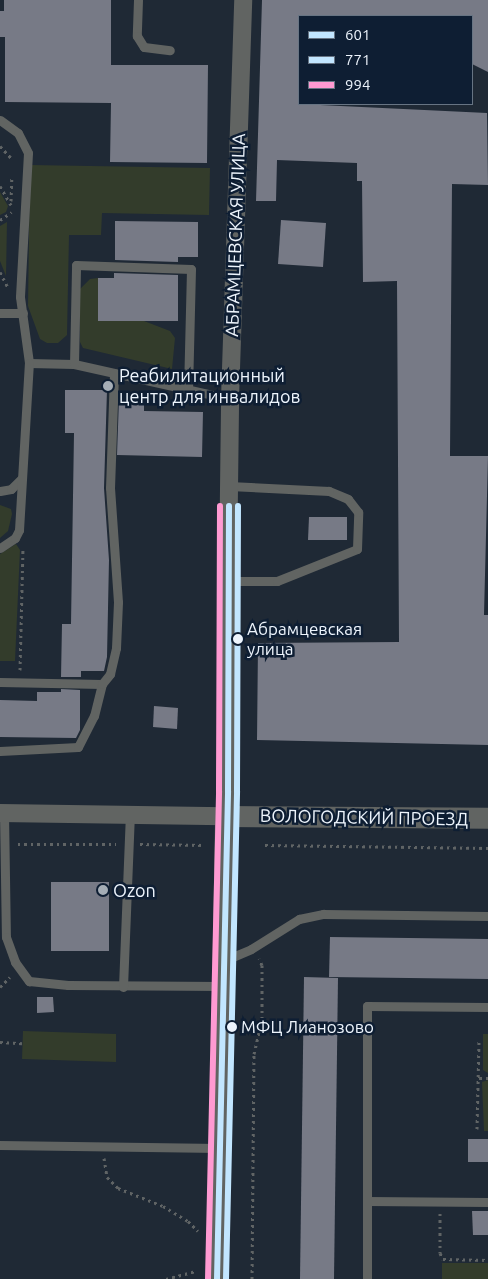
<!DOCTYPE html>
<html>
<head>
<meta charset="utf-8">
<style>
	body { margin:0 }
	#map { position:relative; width:488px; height:1279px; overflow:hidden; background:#1f2935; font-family:Ubuntu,sans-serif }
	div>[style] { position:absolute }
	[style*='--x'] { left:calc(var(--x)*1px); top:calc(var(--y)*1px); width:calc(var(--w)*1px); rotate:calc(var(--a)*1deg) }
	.green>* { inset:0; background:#333c2b }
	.building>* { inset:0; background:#777a86 }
	.path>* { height:3px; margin-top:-1.5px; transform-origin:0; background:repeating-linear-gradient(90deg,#606465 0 2.5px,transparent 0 6.5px) }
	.service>* { height:9px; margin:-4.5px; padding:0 4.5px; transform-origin:4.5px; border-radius:4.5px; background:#616462 }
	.minor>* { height:18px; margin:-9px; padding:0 9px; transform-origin:9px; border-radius:9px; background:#616462 }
	.tertiary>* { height:21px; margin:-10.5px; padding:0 10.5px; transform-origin:10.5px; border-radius:10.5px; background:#616462 }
	.bus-1>* { height:6px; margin:-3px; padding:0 3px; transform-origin:3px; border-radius:3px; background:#c2e6ff }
	.bus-2>* { height:6px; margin:-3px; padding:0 3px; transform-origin:3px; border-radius:3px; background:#c2e6ff }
	.bus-3>* { height:6px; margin:-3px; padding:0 3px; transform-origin:3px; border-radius:3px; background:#ff9ad2 }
	.dots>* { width:14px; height:14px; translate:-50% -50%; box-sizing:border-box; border:2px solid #0e1e33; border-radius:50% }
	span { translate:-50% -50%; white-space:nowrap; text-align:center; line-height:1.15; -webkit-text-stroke:5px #0e1e33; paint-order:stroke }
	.bus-label { font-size:17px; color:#edf4fc }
	.left { translate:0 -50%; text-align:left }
	.street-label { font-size:18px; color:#edf4fc }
	.poi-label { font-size:18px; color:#edf4fc }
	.legend { position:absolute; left:298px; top:15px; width:175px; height:90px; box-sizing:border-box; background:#0e1e33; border:1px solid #677483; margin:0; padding:6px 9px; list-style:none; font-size:15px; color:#edf4fc }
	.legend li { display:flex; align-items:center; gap:10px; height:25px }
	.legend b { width:25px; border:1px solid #677483 }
</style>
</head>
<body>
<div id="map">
	<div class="green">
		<div style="clip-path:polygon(30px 165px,210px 168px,209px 215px,102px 213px,101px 235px,69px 235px,67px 335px,58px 343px,47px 343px,40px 339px,28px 306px)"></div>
		<div style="clip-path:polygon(0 192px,8px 206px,6px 212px,0 215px)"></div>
		<div style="clip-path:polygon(7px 222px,6px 276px,0 261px,0 226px)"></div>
		<div style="clip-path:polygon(98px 278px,98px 320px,144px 321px,170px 331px,175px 338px,172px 369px,83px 348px,80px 342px,80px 289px,90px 279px)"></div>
		<div style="clip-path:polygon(0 505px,11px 509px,12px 514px,8px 531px,0 538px)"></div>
		<div style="clip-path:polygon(16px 544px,20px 550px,15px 661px,0 661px,0 554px)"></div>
		<div style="clip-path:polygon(23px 1031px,116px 1034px,116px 1062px,22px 1059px)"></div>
		<div style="clip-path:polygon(483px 1034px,488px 1034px,488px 1073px,483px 1070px)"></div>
		<div style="clip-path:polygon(488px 1080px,488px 1131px,484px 1131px,482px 1082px)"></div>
		<div style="clip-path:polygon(442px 1263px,488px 1263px,488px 1279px,442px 1279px)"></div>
	</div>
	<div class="building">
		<div style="clip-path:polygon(4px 0,111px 0,111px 65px,208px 65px,207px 163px,110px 162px,111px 103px,5px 102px,5px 37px,0 37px,0 11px,4px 11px)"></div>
		<div style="clip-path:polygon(262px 0,488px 0,488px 72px,472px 64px,472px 16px,299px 16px,299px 104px,487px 113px,488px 185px,452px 184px,450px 456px,488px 456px,484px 615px,488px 615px,488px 745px,257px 740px,258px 643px,399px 642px,397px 281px,363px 282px,362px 181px,357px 181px,357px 163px,277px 160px,276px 201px,256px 201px)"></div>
		<div style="clip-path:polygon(281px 220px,326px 223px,323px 267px,278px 264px)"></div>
		<div style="clip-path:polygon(115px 221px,198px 222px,198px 257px,178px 257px,178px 262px,115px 260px)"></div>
		<div style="clip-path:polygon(114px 273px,178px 275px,178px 321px,98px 321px,98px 278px,114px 278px)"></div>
		<div style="clip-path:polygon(65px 390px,107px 390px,104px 488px,109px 560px,107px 657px,104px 671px,81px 671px,81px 677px,61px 677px,62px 624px,71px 624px,74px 433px,65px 433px)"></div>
		<div style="clip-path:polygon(119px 399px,144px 399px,144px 411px,203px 412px,202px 457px,117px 455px)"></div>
		<div style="clip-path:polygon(309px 517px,347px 517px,347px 540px,308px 540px)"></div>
		<div style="clip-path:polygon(61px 689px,80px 690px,80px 730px,76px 738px,0 737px,0 700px,37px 701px,37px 692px,61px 692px)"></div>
		<div style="clip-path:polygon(154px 706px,178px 708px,177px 729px,153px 727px)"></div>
		<div style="clip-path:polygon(51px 882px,109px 882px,109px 951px,51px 951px)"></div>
		<div style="clip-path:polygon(330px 937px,488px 939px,488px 979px,329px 977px)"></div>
		<div style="clip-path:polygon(304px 977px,338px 978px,334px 1279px,300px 1279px)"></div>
		<div style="clip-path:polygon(37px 997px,53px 997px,54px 1012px,37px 1013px)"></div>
		<div style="clip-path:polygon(468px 1139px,488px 1139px,488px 1162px,468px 1162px)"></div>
		<div style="clip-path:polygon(472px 1211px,488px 1211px,488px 1235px,473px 1235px)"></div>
	</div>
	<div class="path">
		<div style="--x:0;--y:146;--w:19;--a:47"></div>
		<div style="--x:0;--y:186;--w:22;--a:60"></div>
		<div style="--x:11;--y:201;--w:25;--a:-88"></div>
		<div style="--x:0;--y:220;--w:14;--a:-34"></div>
		<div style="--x:0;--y:272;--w:16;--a:63"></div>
		<div style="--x:20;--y:670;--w:121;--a:-88.6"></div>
		<div style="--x:18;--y:844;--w:98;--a:0"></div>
		<div style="--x:140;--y:844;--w:65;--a:0.9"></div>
		<div style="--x:265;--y:845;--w:223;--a:0.8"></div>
		<div style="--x:0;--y:987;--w:14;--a:-45"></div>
		<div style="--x:0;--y:1042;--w:22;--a:3"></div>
		<div style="--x:479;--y:1078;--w:9;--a:0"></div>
		<div style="--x:477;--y:1129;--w:89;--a:-88.7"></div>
		<div style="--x:104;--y:1158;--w:19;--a:81"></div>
		<div style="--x:107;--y:1177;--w:16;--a:45"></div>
		<div style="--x:118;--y:1188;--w:48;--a:21.8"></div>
		<div style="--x:163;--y:1206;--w:29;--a:31"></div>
		<div style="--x:188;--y:1221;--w:14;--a:45"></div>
		<div style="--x:440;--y:1213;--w:40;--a:90"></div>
		<div style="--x:440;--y:1253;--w:7;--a:63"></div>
		<div style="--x:443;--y:1259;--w:45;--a:1.3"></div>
		<div style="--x:166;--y:1279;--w:31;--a:-15"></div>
		<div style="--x:252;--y:1279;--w:225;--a:-89.5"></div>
		<div style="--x:254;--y:1054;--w:36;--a:-77"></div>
		<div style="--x:262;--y:1019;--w:54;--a:-90"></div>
		<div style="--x:262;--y:965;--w:7;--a:-117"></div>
	</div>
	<div class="service">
		<div style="--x:138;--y:0;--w:36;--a:92"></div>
		<div style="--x:137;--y:36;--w:13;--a:58"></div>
		<div style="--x:144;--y:47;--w:26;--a:7"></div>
		<div style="--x:0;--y:120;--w:22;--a:36"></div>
		<div style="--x:18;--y:133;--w:22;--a:63"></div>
		<div style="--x:28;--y:153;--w:144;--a:93.2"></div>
		<div style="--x:20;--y:297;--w:67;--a:82.2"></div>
		<div style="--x:29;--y:363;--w:45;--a:1.3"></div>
		<div style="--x:74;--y:364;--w:160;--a:12.6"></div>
		<div style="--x:0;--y:313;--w:23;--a:0"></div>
		<div style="--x:74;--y:364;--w:99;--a:-88.8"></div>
		<div style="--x:76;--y:265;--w:115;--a:2"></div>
		<div style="--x:191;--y:269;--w:121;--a:91.4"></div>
		<div style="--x:0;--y:491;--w:11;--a:-10"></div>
		<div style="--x:11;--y:489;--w:14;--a:-45"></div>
		<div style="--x:0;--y:548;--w:18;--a:-34"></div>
		<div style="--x:15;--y:538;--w:9;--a:-63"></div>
		<div style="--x:19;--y:530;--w:167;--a:-86.6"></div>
		<div style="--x:228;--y:581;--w:49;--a:0"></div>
		<div style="--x:277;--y:581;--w:86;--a:-21.8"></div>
		<div style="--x:357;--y:549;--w:37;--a:-88"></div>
		<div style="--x:358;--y:512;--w:16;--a:-128"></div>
		<div style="--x:348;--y:499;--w:21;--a:-157"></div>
		<div style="--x:329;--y:491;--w:100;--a:-177.1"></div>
		<div style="--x:0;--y:682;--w:102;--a:1.1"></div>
		<div style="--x:0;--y:751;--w:78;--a:-2.9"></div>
		<div style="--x:78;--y:747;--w:35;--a:-63"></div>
		<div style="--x:94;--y:716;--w:33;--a:-76"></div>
		<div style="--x:102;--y:684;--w:13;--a:-51"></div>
		<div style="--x:110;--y:674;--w:27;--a:-77"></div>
		<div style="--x:116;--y:648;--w:46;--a:-87.5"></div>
		<div style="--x:118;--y:602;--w:114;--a:-94"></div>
		<div style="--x:110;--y:488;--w:115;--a:-88"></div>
		<div style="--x:4;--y:813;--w:124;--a:89.1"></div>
		<div style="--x:6;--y:937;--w:27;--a:70"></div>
		<div style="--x:15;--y:962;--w:24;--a:54"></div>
		<div style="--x:29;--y:981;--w:39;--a:6"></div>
		<div style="--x:68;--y:985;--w:154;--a:0.4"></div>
		<div style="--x:223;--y:961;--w:30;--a:-23"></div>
		<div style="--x:251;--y:949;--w:57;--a:-32"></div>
		<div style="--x:299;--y:919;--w:25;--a:-12"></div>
		<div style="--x:323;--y:914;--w:165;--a:0.7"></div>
		<div style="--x:123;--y:987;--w:173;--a:-87.7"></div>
		<div style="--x:0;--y:1145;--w:219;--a:0.8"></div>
		<div style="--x:367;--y:1201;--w:121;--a:0.5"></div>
		<div style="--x:367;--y:1279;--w:273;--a:-90"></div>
		<div style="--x:367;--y:1006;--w:121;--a:0.5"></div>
	</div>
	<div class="minor">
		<div style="--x:0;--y:813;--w:225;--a:0.8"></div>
		<div style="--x:225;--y:816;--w:417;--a:-89.3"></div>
		<div style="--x:230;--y:399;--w:399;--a:-88.1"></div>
	</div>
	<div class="tertiary">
		<div style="--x:217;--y:1279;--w:463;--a:-89"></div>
		<div style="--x:225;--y:816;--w:263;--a:0.4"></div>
	</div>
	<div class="bus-1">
		<div style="--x:217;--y:1279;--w:488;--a:-88.7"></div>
		<div style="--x:228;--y:791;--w:285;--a:-89.8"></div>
	</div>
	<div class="bus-2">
		<div style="--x:226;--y:1279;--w:488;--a:-88.7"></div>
		<div style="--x:237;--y:791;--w:285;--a:-89.8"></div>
	</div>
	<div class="bus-3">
		<div style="--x:208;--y:1279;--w:488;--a:-88.7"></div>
		<div style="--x:219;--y:791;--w:285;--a:-89.8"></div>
	</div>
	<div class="dots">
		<div style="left:108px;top:386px;background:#a5adb6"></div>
		<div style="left:238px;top:639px;background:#edf4fc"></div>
		<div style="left:103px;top:890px;background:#a5adb6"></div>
		<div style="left:232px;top:1027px;background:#edf4fc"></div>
	</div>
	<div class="bus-label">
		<span class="left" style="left:247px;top:639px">Абрамцевская<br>улица</span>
		<span class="left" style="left:241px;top:1027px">МФЦ Лианозово</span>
	</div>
	<div class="street-label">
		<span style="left:235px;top:235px;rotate:-88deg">АБРАМЦЕВСКАЯ УЛИЦА</span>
		<span style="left:364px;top:817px;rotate:1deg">ВОЛОГОДСКИЙ ПРОЕЗД</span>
	</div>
	<div class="poi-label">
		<span class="left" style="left:119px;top:386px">Реабилитационный<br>центр для инвалидов</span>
		<span class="left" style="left:113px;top:890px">Ozon</span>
	</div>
	<ul class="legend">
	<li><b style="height:6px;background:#c2e6ff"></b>601</li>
	<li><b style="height:6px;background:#c2e6ff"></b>771</li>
	<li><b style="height:6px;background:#ff9ad2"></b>994</li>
	</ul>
</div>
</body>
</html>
